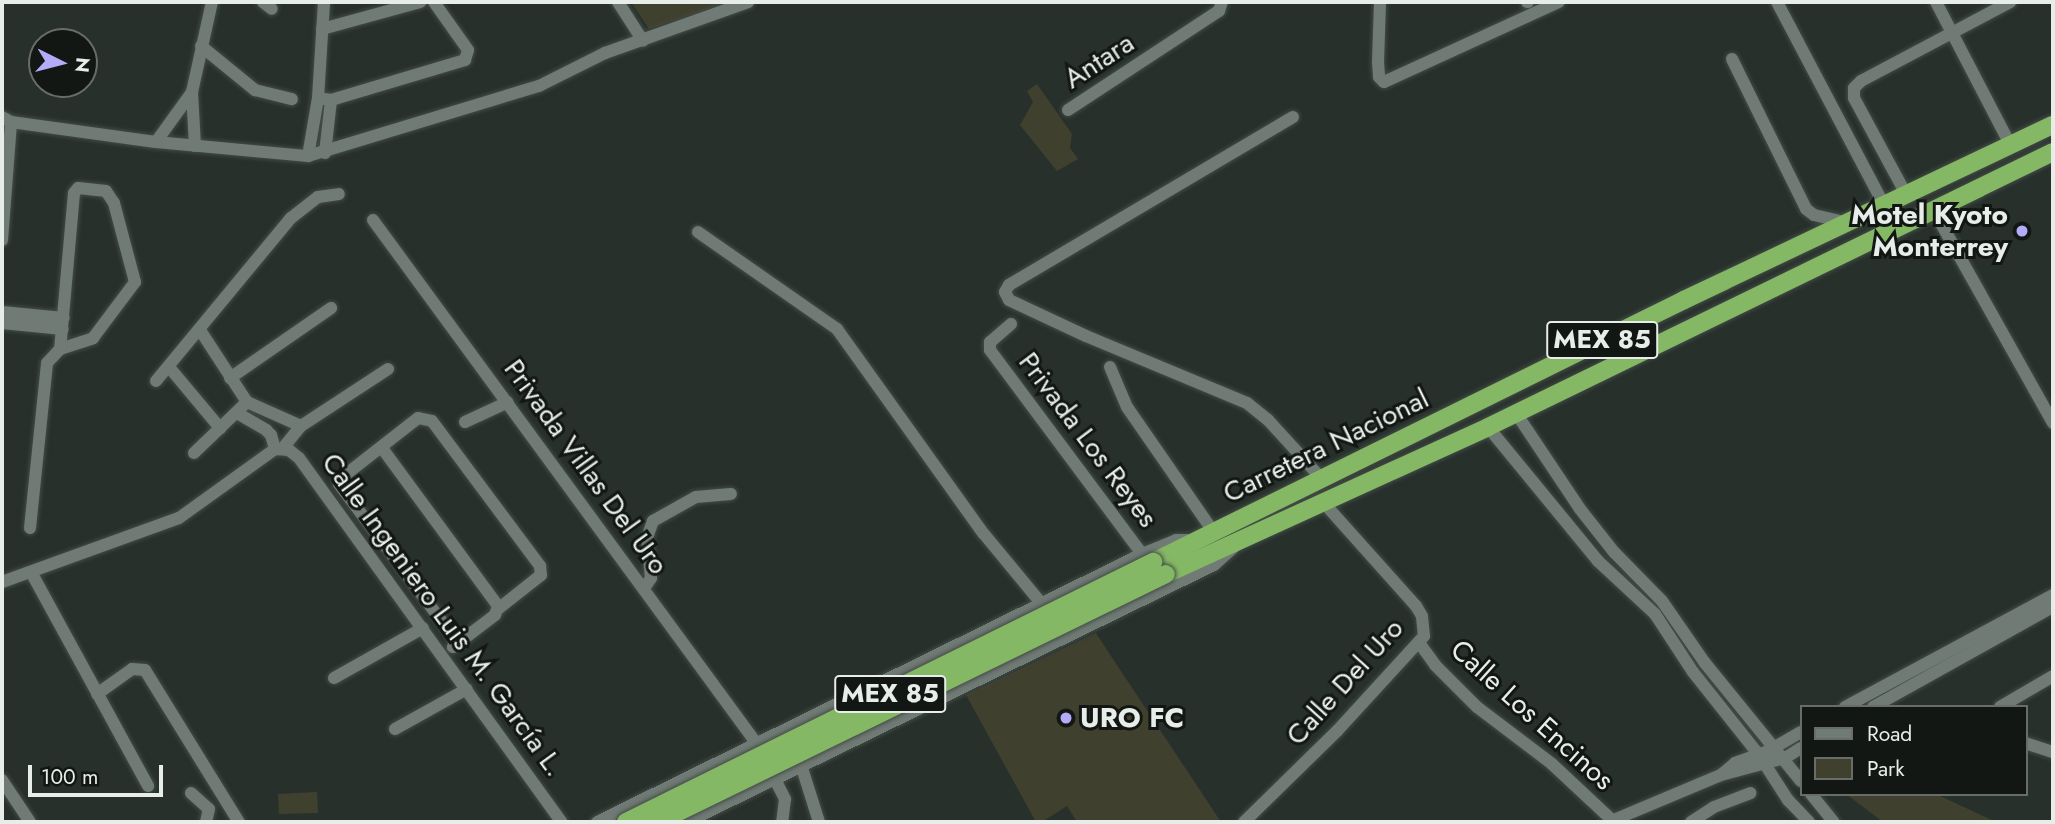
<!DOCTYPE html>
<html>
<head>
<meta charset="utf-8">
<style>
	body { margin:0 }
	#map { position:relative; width:2055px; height:824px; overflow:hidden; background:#27302b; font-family:Jost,sans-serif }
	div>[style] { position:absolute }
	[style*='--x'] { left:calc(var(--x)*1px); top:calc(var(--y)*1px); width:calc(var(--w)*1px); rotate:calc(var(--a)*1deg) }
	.green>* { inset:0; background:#40402f }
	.roads { filter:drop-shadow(0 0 2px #444b46) drop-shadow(0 0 2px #444b46) }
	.minor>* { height:12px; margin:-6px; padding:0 6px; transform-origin:6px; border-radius:6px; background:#717b75 }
	.highway>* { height:18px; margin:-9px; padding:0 9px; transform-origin:9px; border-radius:9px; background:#84b865 }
	.bridges { filter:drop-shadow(0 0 2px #444b46) drop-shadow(0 0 2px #444b46) }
	.highway-bridge>* { height:18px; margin:-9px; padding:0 9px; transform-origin:9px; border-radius:9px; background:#84b865 }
	.dots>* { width:19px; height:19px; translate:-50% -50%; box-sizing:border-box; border:4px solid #131714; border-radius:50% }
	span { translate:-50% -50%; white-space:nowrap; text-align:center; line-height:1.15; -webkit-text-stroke:6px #131714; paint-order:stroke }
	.shield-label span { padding:2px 5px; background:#131714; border:2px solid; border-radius:5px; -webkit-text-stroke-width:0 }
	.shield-label { font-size:26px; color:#e7ede9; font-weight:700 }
	.street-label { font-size:28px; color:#e7ede9 }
	.poi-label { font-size:28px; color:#e7ede9; font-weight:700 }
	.right { translate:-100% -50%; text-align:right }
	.left { translate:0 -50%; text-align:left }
	.frame { position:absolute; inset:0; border:4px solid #e7ede9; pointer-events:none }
	.legend { position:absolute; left:1800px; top:705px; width:228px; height:91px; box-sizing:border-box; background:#131714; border:2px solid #686d69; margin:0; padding:9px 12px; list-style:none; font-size:21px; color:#e7ede9 }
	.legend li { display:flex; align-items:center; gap:14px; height:35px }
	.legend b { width:35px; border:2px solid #686d69 }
	.north { position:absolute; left:28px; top:28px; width:70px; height:70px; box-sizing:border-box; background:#131714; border:2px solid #686d69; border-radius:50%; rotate:96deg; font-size:19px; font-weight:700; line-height:28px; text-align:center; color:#e7ede9 }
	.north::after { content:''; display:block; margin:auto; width:24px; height:32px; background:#b4acf9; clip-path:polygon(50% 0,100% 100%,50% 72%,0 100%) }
	.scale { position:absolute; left:28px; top:765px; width:135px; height:32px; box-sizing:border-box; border:4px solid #e7ede9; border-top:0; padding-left:9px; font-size:21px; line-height:24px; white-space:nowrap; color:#e7ede9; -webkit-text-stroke:5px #131714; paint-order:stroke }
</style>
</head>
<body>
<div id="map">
	<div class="green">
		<div style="clip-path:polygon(631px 2px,730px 2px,649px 29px)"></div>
		<div style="clip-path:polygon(1037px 84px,1072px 134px,1070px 148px,1078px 159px,1057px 171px,1020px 125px,1033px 102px,1027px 91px)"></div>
		<div style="clip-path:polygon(1096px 633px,1107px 650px,1221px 822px,1077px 822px,1067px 806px,1042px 822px,1036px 822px,966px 695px)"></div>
		<div style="clip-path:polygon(317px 792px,318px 813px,279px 814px,278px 794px)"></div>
		<div style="clip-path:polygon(1846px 794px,1936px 794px,1996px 822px,1883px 822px)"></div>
	</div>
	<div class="roads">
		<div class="minor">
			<div style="--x:263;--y:2;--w:11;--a:38"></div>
			<div style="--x:618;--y:2;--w:46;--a:57.3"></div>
			<div style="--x:1380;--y:2;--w:60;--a:91.9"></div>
			<div style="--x:1378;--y:62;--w:15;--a:86"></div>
			<div style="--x:1379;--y:77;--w:7;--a:45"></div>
			<div style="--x:1384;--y:82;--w:192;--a:-24.6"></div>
			<div style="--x:1527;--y:2;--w:1;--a:0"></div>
			<div style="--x:1777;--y:2;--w:232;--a:62.2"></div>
			<div style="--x:1936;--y:2;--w:162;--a:62.5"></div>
			<div style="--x:322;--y:29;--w:102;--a:-15.4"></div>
			<div style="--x:201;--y:46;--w:70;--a:39.2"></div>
			<div style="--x:255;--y:90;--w:38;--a:14"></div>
			<div style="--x:1732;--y:59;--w:167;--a:63.7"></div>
			<div style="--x:1806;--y:209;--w:10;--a:37"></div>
			<div style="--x:1814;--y:215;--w:36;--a:13"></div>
			<div style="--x:318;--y:98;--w:13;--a:9"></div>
			<div style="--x:331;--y:100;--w:140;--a:-16.6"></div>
			<div style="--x:465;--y:60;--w:10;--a:-73"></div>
			<div style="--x:468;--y:50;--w:59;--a:-125.3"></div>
			<div style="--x:1068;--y:110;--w:181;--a:-33.3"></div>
			<div style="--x:1219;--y:11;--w:9;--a:-72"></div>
			<div style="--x:2;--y:117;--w:10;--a:29"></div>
			<div style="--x:11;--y:122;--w:146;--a:7.9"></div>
			<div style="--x:156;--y:142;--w:153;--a:5.3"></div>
			<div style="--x:308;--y:156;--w:241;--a:-16.9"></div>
			<div style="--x:539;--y:86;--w:74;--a:-26.6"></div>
			<div style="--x:605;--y:53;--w:152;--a:-19.6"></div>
			<div style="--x:1293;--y:117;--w:330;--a:149.4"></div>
			<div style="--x:1009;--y:285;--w:8;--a:120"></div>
			<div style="--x:1005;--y:292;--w:9;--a:63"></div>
			<div style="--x:1009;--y:300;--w:85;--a:25.1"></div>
			<div style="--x:1086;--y:336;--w:174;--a:22.6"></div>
			<div style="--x:1247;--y:403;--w:27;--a:39"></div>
			<div style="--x:1268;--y:420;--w:79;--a:47.6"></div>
			<div style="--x:156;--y:142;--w:62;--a:-54.2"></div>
			<div style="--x:195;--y:146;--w:54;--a:-93.2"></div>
			<div style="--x:192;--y:92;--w:92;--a:-77.5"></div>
			<div style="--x:325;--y:153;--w:53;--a:-83.5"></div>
			<div style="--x:308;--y:156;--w:59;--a:-80.2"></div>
			<div style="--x:318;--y:98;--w:96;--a:-86.4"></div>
			<div style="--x:1907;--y:196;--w:111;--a:-118.4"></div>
			<div style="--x:1854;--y:98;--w:10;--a:-90"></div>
			<div style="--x:1854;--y:88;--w:10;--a:-45"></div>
			<div style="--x:1861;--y:81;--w:169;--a:-27.9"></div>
			<div style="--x:1934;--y:211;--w:243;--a:60.7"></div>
			<div style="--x:373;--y:220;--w:650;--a:53.77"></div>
			<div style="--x:757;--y:744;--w:62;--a:63"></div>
			<div style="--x:785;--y:799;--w:23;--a:97"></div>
			<div style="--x:698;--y:232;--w:169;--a:34.9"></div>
			<div style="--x:837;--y:329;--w:252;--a:54.4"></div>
			<div style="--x:984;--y:534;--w:89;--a:50.4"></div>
			<div style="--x:2;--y:240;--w:118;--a:-85.6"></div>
			<div style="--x:2;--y:312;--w:62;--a:5.5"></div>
			<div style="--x:2;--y:323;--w:61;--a:5.6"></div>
			<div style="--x:1011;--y:324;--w:28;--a:139"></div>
			<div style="--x:990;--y:342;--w:8;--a:90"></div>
			<div style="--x:990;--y:350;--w:254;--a:53.3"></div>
			<div style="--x:200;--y:330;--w:86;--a:56.9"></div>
			<div style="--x:247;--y:402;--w:59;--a:24"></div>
			<div style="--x:169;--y:367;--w:80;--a:50.1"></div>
			<div style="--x:1110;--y:367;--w:43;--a:67"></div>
			<div style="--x:1127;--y:407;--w:151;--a:55.3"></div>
			<div style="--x:230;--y:378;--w:123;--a:-34.7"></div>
			<div style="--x:156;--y:381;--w:212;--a:-50.4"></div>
			<div style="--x:291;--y:218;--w:34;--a:-38"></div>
			<div style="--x:318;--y:197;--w:21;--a:-8"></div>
			<div style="--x:237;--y:413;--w:34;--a:30"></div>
			<div style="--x:266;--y:430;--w:7;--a:45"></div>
			<div style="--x:271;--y:435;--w:15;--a:74"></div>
			<div style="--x:1516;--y:413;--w:115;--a:56.3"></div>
			<div style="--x:1580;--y:509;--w:55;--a:51.7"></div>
			<div style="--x:1614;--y:552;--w:69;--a:45.6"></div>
			<div style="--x:1662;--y:601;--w:75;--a:55.3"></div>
			<div style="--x:1705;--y:663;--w:152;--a:50.9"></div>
			<div style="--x:465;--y:422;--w:47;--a:-24.9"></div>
			<div style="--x:1488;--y:427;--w:173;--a:50.6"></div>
			<div style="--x:1598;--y:561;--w:78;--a:42.9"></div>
			<div style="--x:1655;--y:614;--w:69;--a:56.8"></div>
			<div style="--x:1693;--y:672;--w:106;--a:51.5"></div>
			<div style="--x:1759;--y:755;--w:54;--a:57.2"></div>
			<div style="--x:1788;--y:800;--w:30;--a:46"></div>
			<div style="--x:283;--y:448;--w:28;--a:-51"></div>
			<div style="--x:301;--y:426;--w:104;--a:-33.2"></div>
			<div style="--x:382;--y:448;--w:196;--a:53.7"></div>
			<div style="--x:498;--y:606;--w:9;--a:108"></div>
			<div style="--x:495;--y:615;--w:53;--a:142.7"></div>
			<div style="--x:275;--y:449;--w:14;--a:4"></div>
			<div style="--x:289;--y:450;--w:13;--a:39"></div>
			<div style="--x:299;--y:458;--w:449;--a:54.2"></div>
			<div style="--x:194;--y:453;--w:74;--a:-43.9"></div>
			<div style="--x:30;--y:528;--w:166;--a:-84.1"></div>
			<div style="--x:47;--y:363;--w:19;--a:-47"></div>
			<div style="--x:60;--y:349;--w:35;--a:-18"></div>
			<div style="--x:93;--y:338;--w:70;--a:-53.1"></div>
			<div style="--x:135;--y:282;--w:82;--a:-104.9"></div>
			<div style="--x:114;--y:203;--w:14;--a:-124"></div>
			<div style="--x:106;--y:191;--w:28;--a:-174"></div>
			<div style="--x:78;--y:188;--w:6;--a:129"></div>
			<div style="--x:74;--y:193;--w:157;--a:95.1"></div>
			<div style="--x:31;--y:572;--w:244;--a:61.3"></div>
			<div style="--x:2;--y:582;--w:188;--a:-19.9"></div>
			<div style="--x:179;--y:518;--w:118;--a:-35.7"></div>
			<div style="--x:645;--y:587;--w:11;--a:-56"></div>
			<div style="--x:651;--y:578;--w:40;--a:-95.7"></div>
			<div style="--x:647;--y:538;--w:18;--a:-71"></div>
			<div style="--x:653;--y:521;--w:49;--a:-29.2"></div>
			<div style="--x:696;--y:497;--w:35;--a:-5"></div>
			<div style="--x:458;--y:643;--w:199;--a:-126.8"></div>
			<div style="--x:339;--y:484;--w:5;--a:-79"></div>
			<div style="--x:340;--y:479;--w:99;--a:-38"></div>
			<div style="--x:418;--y:418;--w:14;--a:12"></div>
			<div style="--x:432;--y:421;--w:181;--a:53.3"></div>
			<div style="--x:540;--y:566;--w:9;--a:84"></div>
			<div style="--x:541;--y:575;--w:55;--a:141.7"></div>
			<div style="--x:1420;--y:644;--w:26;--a:54"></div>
			<div style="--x:1435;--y:665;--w:59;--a:45"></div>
			<div style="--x:1477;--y:707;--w:94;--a:37.2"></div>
			<div style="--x:1552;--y:764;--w:83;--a:43.1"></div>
			<div style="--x:334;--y:678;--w:102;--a:-29.3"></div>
			<div style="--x:97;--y:694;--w:43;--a:-35.5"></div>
			<div style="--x:132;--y:669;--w:13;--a:4"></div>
			<div style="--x:145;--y:670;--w:179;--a:58.3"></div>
			<div style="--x:1845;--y:707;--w:236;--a:-28.3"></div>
			<div style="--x:1873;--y:707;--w:206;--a:-29.1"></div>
			<div style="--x:2000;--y:707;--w:61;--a:-30.3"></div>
			<div style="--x:395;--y:729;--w:82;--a:-29.1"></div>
			<div style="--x:2025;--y:743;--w:29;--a:18"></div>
			<div style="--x:802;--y:768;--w:57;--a:72.5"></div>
			<div style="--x:1722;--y:774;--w:17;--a:-40"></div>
			<div style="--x:1735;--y:763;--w:35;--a:-20"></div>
			<div style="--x:1768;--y:751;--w:38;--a:-30"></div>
			<div style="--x:2;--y:780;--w:50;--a:56.3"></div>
			<div style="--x:191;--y:793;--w:24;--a:42"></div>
			<div style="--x:209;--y:809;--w:13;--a:103"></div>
			<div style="--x:1811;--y:794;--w:36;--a:51"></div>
			<div style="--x:597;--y:822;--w:607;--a:-26.19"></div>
			<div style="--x:1142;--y:554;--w:37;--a:-22"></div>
			<div style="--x:1176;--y:540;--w:20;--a:0"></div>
			<div style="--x:687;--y:822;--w:586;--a:-26"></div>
			<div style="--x:1214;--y:565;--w:28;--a:-42"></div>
			<div style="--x:1244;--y:822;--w:130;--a:-44.4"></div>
			<div style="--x:1337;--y:731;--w:129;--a:-47.5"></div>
			<div style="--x:1424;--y:636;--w:20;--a:-96"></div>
			<div style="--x:1422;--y:616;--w:12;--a:-121"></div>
			<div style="--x:1416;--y:606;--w:138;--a:-131.8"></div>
			<div style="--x:1609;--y:822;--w:121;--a:-22.8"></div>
			<div style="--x:1721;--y:775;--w:66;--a:-14.9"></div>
			<div style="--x:1785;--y:758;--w:19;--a:-32"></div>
			<div style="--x:1691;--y:822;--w:27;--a:-33"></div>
			<div style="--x:1714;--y:807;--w:39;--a:-21"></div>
		</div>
		<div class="highway">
			<div style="--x:1153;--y:562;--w:592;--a:-26.26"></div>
			<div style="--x:1684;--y:300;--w:408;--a:-25.4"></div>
			<div style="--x:1166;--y:574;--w:354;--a:-24.5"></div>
			<div style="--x:1488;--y:427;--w:628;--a:-25.95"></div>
		</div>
	</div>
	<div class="bridges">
		<div class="highway-bridge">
			<div style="--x:626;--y:822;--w:588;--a:-26.26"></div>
			<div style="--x:658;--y:822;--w:565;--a:-26.02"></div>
		</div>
	</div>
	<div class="dots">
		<div style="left:2022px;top:231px;background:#b4acf9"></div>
		<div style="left:1066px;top:718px;background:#b4acf9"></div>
	</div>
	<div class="shield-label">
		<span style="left:1602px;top:340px">MEX 85</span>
		<span style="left:890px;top:694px">MEX 85</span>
	</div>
	<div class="street-label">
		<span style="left:1099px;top:61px;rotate:-33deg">Antara</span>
		<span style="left:1088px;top:440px;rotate:53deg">Privada Los Reyes</span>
		<span style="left:1326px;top:446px;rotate:-26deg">Carretera Nacional</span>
		<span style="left:586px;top:467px;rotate:54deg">Privada Villas Del Uro</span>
		<span style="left:443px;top:615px;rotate:54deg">Calle Ingeniero Luis M. García L.</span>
		<span style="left:1345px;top:682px;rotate:-48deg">Calle Del Uro</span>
		<span style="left:1532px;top:715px;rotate:42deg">Calle Los Encinos</span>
	</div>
	<div class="poi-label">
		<span class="right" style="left:2008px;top:231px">Motel Kyoto<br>Monterrey</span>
		<span class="left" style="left:1080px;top:718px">URO FC</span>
	</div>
	<div class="frame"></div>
	<ul class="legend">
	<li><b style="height:9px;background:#717b75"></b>Road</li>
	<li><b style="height:19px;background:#40402f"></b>Park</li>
	</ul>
	<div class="north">N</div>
	<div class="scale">100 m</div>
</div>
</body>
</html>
